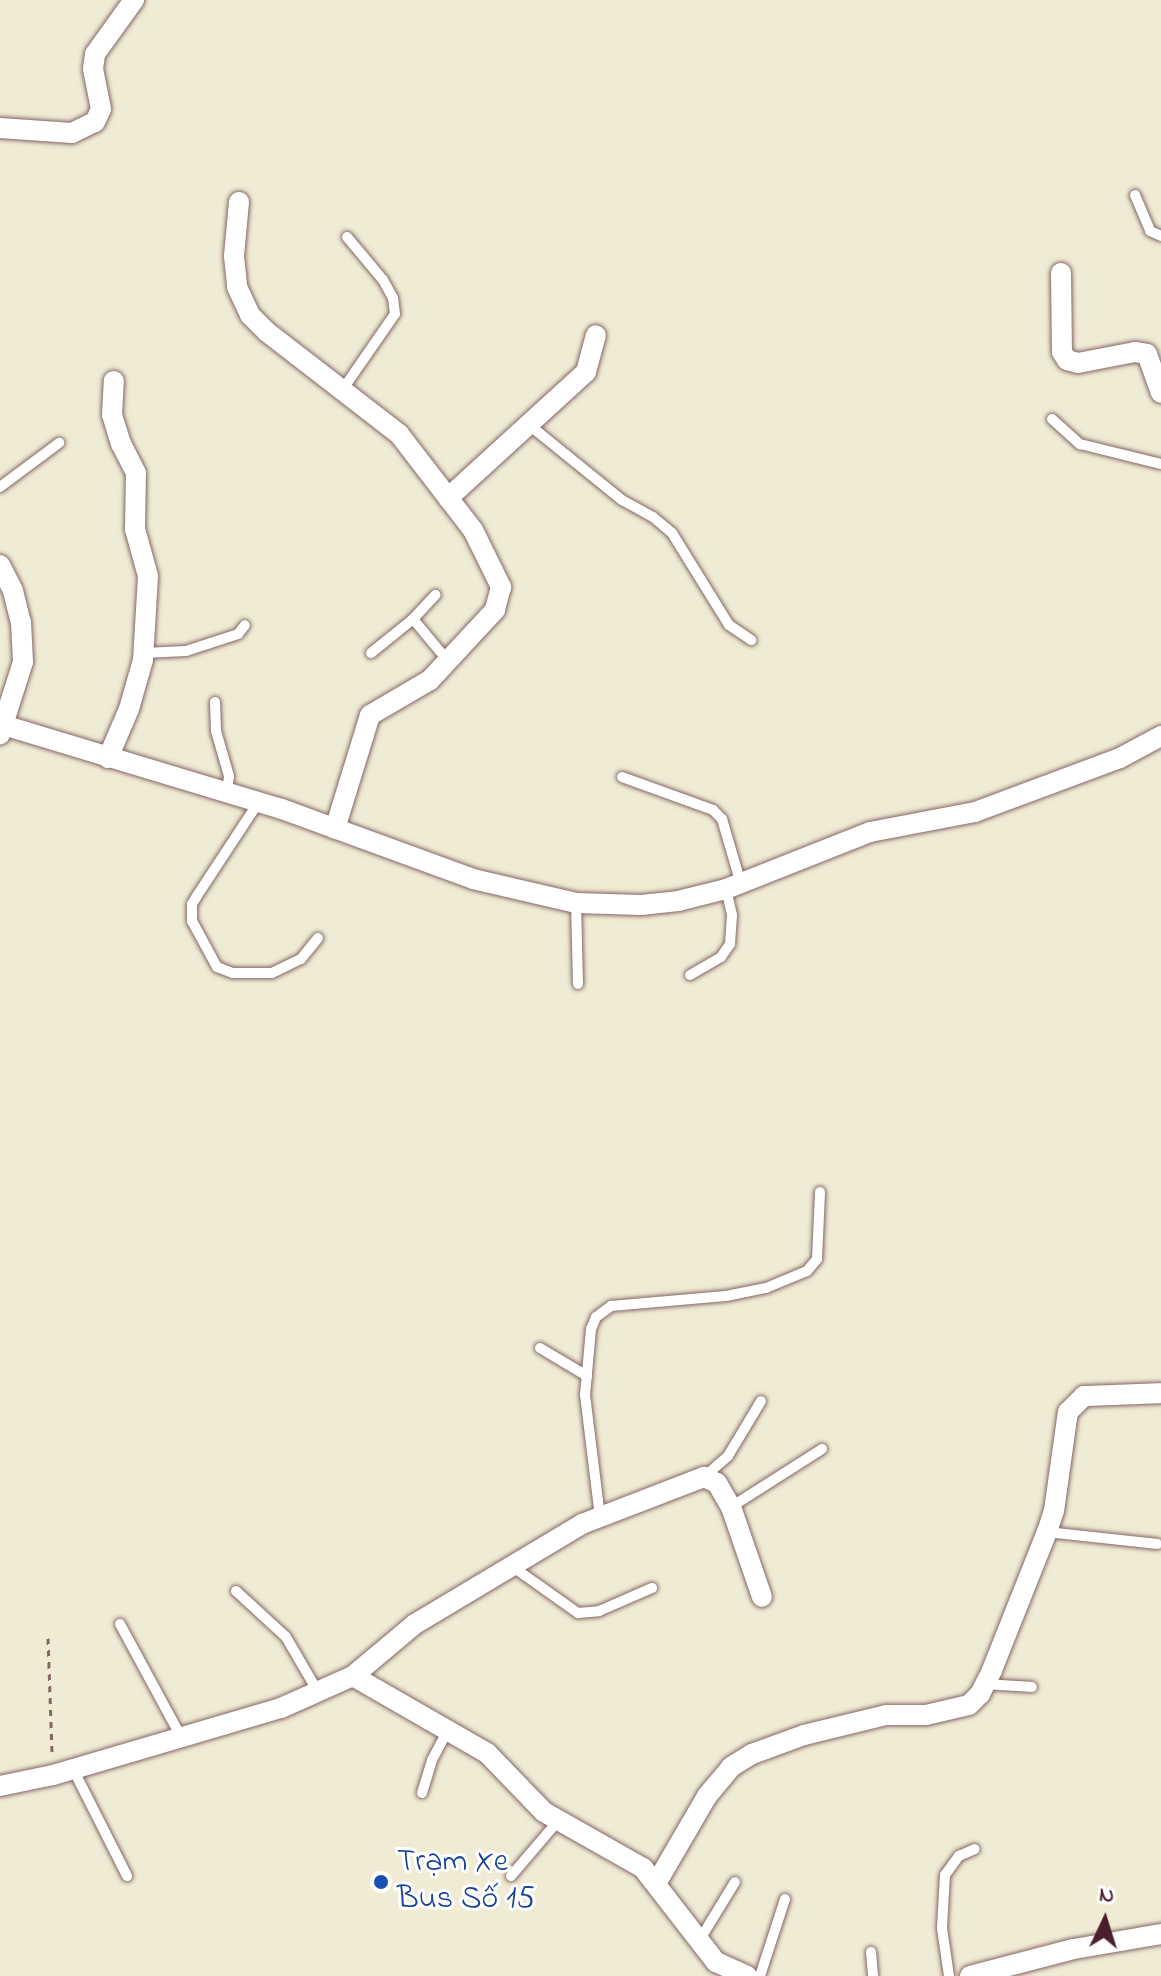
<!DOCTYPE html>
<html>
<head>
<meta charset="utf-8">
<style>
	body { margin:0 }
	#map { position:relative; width:1161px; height:1976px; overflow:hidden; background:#efebd4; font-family:"Indie Flower",sans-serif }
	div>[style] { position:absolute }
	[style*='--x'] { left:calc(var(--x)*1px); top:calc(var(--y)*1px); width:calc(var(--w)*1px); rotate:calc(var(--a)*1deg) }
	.path>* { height:3px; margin-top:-1.5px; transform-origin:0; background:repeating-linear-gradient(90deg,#846666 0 6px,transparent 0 12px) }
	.roads { filter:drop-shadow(0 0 2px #846666) drop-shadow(0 0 2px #846666) }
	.lane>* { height:10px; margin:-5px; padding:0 5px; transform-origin:5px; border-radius:5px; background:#fff }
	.street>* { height:20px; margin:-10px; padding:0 10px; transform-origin:10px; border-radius:10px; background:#fff }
	.dots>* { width:22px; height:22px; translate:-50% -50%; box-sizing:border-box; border:4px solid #fff; border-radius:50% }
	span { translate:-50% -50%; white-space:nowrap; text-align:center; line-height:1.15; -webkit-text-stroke:6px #fff; paint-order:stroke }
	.transit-label { font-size:32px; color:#164399 }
	.left { translate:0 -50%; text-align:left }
	.north { position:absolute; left:1065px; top:1880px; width:80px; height:80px; -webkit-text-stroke:6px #fff; paint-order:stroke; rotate:4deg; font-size:22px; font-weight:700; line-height:32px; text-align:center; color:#4a1f2b }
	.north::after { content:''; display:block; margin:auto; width:28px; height:36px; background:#4a1f2b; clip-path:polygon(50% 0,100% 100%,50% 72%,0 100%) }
</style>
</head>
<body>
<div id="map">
	<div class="path">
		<div style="--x:48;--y:1638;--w:117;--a:88"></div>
	</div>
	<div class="roads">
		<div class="lane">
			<div style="--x:1135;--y:195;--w:39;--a:67"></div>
			<div style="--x:1150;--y:231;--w:12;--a:24"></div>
			<div style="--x:343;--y:389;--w:91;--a:-55.3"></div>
			<div style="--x:395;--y:314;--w:16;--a:-97"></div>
			<div style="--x:393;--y:298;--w:21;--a:-119"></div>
			<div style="--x:383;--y:280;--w:56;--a:-129.9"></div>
			<div style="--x:1052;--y:419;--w:38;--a:42"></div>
			<div style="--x:1080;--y:444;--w:83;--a:13.9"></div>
			<div style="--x:528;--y:424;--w:121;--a:39"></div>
			<div style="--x:622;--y:500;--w:35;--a:29"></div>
			<div style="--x:653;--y:517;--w:25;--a:40"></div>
			<div style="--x:672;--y:533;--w:108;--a:58.2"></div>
			<div style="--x:729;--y:625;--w:27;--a:34"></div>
			<div style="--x:0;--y:487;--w:74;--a:-36.7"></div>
			<div style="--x:413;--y:619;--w:55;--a:50.2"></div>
			<div style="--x:144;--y:653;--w:42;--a:-2.7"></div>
			<div style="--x:186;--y:651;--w:55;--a:-18.1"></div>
			<div style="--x:238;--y:634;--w:11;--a:-52"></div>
			<div style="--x:371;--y:653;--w:54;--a:-39"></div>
			<div style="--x:413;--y:619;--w:33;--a:-47"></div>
			<div style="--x:215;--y:702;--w:29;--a:88"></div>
			<div style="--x:216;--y:731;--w:47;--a:73.9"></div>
			<div style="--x:229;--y:776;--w:17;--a:97"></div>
			<div style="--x:622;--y:777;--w:97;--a:19.9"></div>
			<div style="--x:713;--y:810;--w:13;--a:45"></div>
			<div style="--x:722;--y:819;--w:68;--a:73.7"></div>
			<div style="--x:258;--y:803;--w:111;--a:123.3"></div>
			<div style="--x:197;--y:896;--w:9;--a:122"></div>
			<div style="--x:192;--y:904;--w:17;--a:90"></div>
			<div style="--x:192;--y:921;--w:52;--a:61.5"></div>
			<div style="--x:217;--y:967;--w:17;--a:21"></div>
			<div style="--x:233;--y:973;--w:39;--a:0"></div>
			<div style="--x:272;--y:973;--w:32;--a:-26"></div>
			<div style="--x:301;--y:959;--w:27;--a:-51"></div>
			<div style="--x:576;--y:903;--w:81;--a:88.6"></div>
			<div style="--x:690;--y:975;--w:36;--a:-30"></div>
			<div style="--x:721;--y:957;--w:16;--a:-55"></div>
			<div style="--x:730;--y:944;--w:29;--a:-86"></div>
			<div style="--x:732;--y:915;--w:27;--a:-103"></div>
			<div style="--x:540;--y:1348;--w:55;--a:30.8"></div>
			<div style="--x:704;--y:1477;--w:32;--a:-41"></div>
			<div style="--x:728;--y:1456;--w:64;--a:-59"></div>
			<div style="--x:731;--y:1507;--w:108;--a:-32.5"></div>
			<div style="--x:600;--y:1517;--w:123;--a:-97"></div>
			<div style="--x:585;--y:1395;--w:66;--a:-84.8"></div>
			<div style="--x:591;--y:1329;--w:13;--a:-67"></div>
			<div style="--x:596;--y:1317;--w:19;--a:-36"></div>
			<div style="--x:611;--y:1306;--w:115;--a:-5"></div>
			<div style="--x:726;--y:1296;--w:41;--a:-11.3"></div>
			<div style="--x:766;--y:1288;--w:44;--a:-22.5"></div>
			<div style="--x:807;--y:1271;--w:16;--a:-50"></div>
			<div style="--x:817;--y:1259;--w:67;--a:-87.4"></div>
			<div style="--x:1047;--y:1532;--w:111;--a:6.2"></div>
			<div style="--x:513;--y:1567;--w:80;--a:35.3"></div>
			<div style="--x:578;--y:1613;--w:21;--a:-5"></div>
			<div style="--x:599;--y:1611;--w:58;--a:-23.5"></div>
			<div style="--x:236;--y:1591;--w:68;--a:42.6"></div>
			<div style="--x:286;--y:1637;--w:64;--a:59.8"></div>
			<div style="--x:120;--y:1624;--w:128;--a:61.6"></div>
			<div style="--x:985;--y:1684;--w:47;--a:3.7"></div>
			<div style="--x:73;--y:1769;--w:120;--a:63.2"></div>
			<div style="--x:422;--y:1793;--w:34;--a:-73"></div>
			<div style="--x:432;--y:1760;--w:34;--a:-62"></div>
			<div style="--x:511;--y:1876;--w:72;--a:-49.5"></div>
			<div style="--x:699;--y:1941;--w:69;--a:-58.6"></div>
			<div style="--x:871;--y:1952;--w:24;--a:85"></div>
			<div style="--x:760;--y:1976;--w:81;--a:-72"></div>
			<div style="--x:949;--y:1976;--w:49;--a:-98.3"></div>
			<div style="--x:942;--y:1928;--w:53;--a:-86.8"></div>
			<div style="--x:945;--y:1875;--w:24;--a:-54"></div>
			<div style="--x:959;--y:1856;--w:17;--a:-24"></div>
		</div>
		<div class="street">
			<div style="--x:0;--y:128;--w:72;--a:4"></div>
			<div style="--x:72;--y:133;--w:25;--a:-26"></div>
			<div style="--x:95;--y:122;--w:14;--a:-65"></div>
			<div style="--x:101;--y:109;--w:41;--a:-101.3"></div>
			<div style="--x:93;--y:69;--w:15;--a:-82"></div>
			<div style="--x:95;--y:54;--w:67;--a:-54.2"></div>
			<div style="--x:239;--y:202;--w:54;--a:95.3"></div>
			<div style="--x:234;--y:256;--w:31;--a:84"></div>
			<div style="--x:237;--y:287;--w:31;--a:65"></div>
			<div style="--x:250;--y:315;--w:24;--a:45"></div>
			<div style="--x:267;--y:332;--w:167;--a:37.7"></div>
			<div style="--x:399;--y:434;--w:121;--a:52.4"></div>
			<div style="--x:473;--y:530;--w:64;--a:63.8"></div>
			<div style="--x:501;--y:587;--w:24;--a:105"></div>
			<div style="--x:495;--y:610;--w:96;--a:132.9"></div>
			<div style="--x:430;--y:680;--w:69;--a:149.7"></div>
			<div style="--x:370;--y:715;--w:119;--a:107.1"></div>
			<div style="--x:1061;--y:273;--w:79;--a:89.3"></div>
			<div style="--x:1062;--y:352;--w:9;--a:58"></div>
			<div style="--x:1067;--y:360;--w:11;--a:15"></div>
			<div style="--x:1078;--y:363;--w:58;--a:-10.9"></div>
			<div style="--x:1135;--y:352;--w:12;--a:9"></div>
			<div style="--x:1147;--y:354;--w:41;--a:70.3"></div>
			<div style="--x:448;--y:498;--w:187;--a:-42.4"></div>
			<div style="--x:586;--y:372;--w:38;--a:-75"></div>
			<div style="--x:0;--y:565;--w:29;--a:63"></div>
			<div style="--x:13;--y:591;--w:32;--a:76"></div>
			<div style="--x:21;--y:622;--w:40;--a:87.1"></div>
			<div style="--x:23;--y:662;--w:76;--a:107.7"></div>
			<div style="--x:0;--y:724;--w:295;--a:16.8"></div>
			<div style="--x:282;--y:809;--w:203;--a:20.1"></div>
			<div style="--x:473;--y:879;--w:106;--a:13.1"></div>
			<div style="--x:576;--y:903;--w:65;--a:1.8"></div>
			<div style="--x:641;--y:905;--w:37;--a:-6"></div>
			<div style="--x:678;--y:901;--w:49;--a:-14"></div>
			<div style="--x:726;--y:889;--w:155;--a:-21.6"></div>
			<div style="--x:870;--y:832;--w:107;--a:-10.8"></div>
			<div style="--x:975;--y:812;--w:155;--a:-20.4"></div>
			<div style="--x:1120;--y:758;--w:47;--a:-28.2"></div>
			<div style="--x:108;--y:758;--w:53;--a:-66.8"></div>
			<div style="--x:129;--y:709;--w:51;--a:-74.1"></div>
			<div style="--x:143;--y:660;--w:84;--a:-86.6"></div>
			<div style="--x:148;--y:576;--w:49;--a:-105.5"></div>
			<div style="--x:135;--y:529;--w:56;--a:-89"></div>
			<div style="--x:136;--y:473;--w:33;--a:-117"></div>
			<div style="--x:121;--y:444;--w:30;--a:-107"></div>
			<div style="--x:112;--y:415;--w:34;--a:-87"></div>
			<div style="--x:353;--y:1676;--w:155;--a:29.9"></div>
			<div style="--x:487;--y:1753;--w:82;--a:46"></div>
			<div style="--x:544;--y:1812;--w:114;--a:29.5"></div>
			<div style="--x:643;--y:1868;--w:119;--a:52.2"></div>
			<div style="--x:716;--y:1962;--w:34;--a:24"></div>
			<div style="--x:0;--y:1786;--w:54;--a:-11.7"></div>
			<div style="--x:53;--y:1775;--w:238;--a:-16.4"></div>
			<div style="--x:281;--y:1708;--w:79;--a:-24"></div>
			<div style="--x:353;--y:1676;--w:81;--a:-40"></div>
			<div style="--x:415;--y:1624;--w:195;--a:-30.9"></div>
			<div style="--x:582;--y:1524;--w:131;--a:-21.1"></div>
			<div style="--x:704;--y:1477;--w:14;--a:25"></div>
			<div style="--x:717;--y:1483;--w:28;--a:60"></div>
			<div style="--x:731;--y:1507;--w:95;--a:71"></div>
			<div style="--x:657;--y:1882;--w:99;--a:-59.8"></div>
			<div style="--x:707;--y:1796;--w:38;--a:-50"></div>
			<div style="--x:731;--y:1767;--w:25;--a:-32"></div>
			<div style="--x:752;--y:1754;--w:55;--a:-20.1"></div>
			<div style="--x:804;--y:1735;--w:84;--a:-13.7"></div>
			<div style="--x:886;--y:1715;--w:40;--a:0"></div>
			<div style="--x:926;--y:1715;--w:44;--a:-13.1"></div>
			<div style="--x:969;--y:1705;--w:16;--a:-45"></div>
			<div style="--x:980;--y:1694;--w:27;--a:-63"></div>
			<div style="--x:992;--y:1670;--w:149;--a:-68.3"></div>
			<div style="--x:1047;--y:1532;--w:22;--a:-72"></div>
			<div style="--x:1054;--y:1511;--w:100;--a:-82"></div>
			<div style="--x:1068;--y:1412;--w:23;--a:-45"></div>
			<div style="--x:1084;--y:1396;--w:77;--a:-2.2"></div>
			<div style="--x:970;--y:1976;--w:107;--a:-14.6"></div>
			<div style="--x:1074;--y:1949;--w:88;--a:-9.8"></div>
		</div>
	</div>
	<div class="dots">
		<div style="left:381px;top:1882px;background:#1a4fb4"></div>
	</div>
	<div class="transit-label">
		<span class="left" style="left:397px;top:1882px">Trạm Xe<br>Bus Số 15</span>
	</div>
	<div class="north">N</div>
</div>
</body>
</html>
